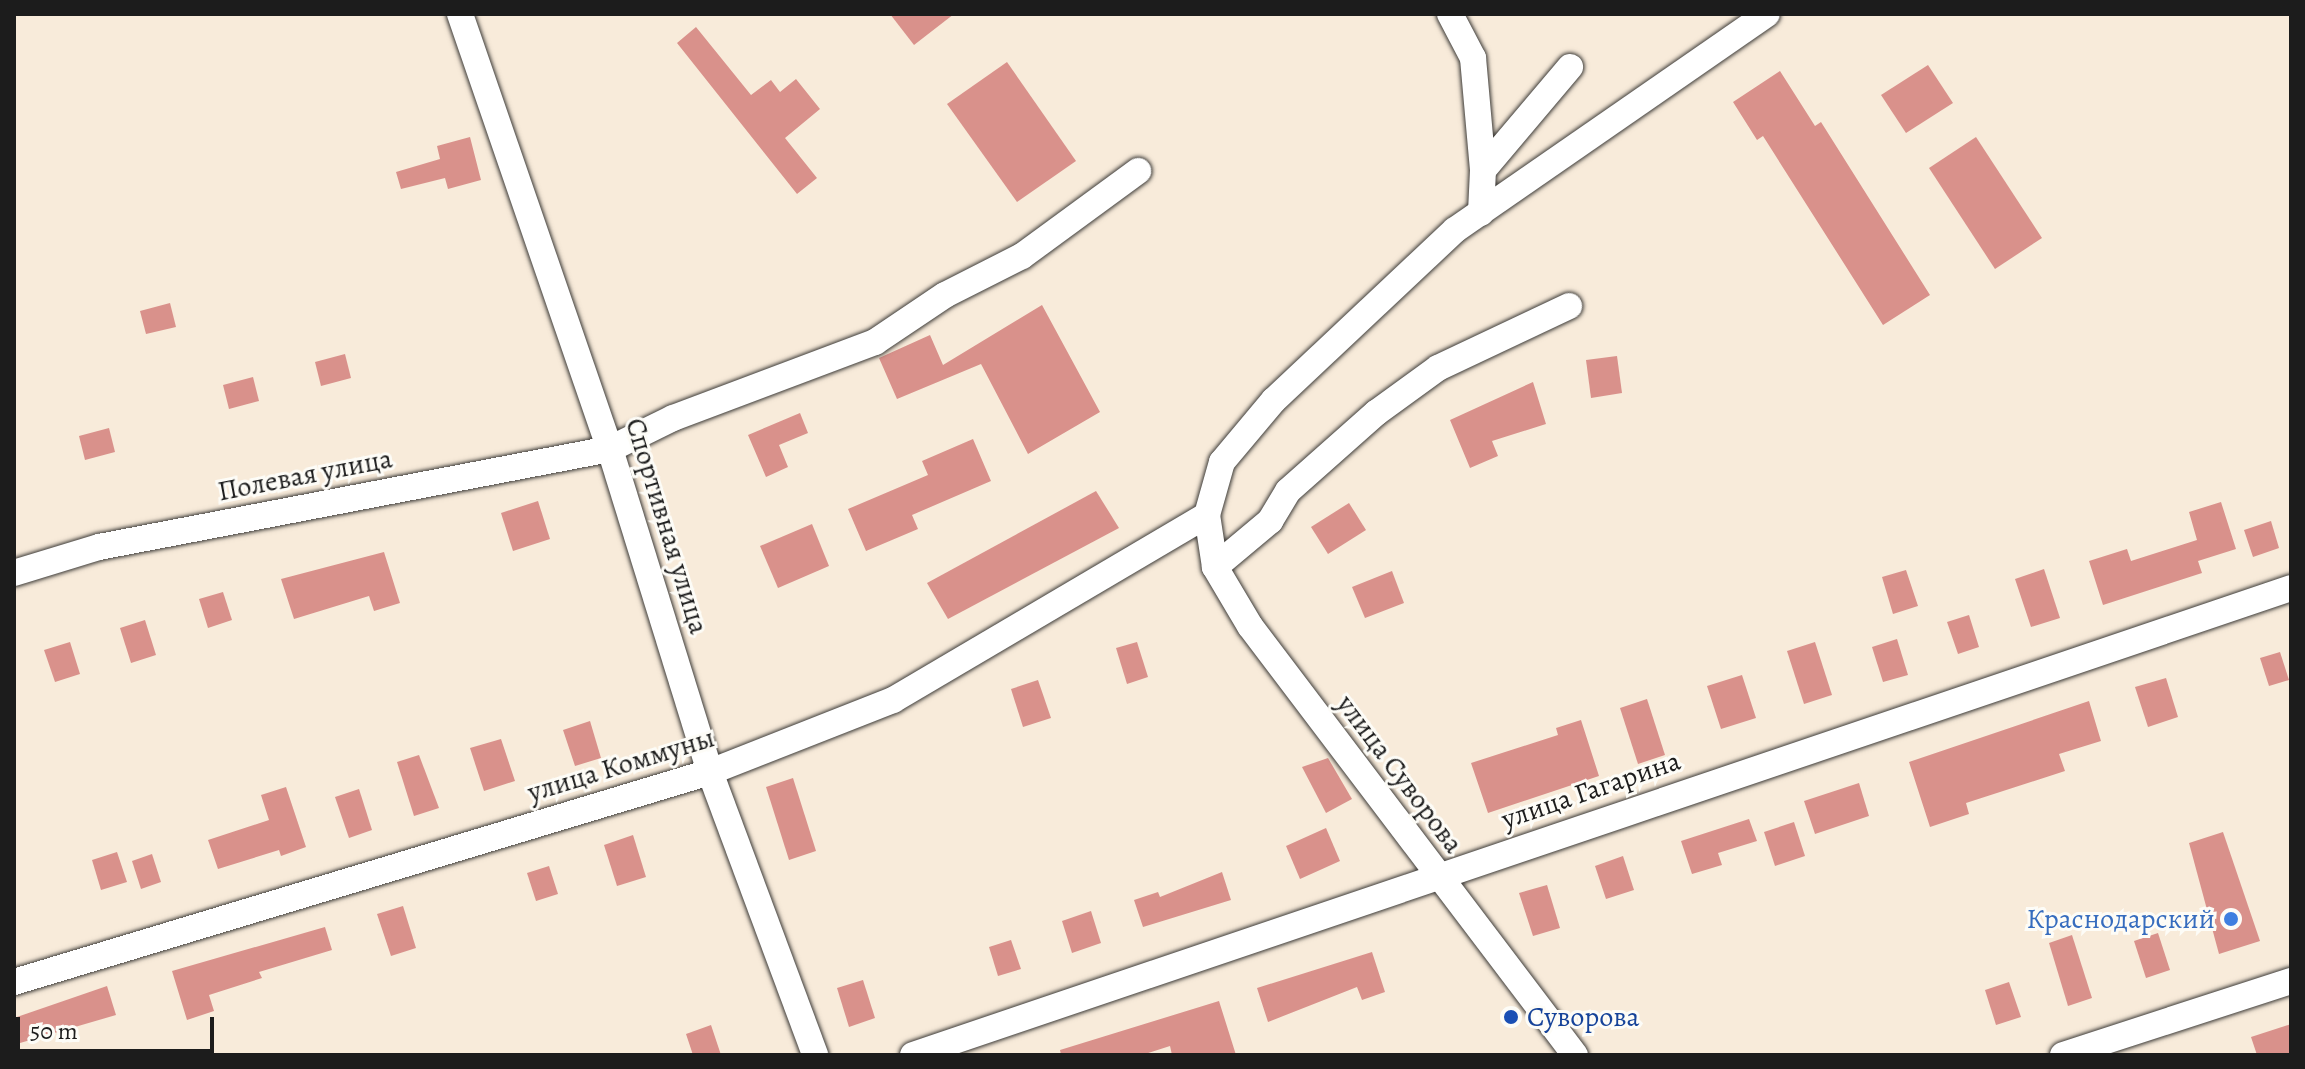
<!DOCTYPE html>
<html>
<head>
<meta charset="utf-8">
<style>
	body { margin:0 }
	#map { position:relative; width:2305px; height:1069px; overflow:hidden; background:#f8ebda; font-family:Alegreya,serif }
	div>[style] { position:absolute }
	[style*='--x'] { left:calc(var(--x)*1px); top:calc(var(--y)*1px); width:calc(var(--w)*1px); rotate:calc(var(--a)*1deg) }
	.building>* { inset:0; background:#d9918b }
	.roads { filter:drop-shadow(0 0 2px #3d3b38) drop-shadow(0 0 2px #3d3b38) }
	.minor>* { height:26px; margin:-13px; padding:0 13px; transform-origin:13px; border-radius:13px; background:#fff }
	.dots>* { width:22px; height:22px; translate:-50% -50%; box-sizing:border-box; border:4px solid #fdfcf7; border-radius:50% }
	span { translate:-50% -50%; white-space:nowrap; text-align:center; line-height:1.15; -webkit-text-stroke:6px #fdfcf7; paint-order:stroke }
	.street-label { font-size:28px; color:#1c1c1c }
	.shop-label { font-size:28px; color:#366cbe }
	.right { translate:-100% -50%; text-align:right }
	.transit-label { font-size:28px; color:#164399 }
	.left { translate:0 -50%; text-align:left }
	.frame { position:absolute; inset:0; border:16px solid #1c1c1c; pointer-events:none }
	.scale { position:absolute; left:16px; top:1017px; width:198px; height:36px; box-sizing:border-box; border:4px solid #1c1c1c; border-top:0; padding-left:10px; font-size:24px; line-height:28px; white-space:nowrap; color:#1c1c1c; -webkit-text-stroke:6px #fdfcf7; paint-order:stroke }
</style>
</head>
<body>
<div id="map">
	<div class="building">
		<div style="clip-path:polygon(890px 14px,954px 14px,914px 45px)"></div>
		<div style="clip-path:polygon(696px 27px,751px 95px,771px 80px,780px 92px,796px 79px,820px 109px,785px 138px,817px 178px,797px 194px,677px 43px)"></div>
		<div style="clip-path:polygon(1007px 62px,1076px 161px,1017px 202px,947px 104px)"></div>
		<div style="clip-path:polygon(1928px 65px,1953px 103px,1906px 133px,1881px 95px)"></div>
		<div style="clip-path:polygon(1780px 71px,1815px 126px,1821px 122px,1930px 295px,1883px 325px,1763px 136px,1757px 140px,1733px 102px)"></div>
		<div style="clip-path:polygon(470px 137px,481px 180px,448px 189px,445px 178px,401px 189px,396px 172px,440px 159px,437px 146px)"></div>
		<div style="clip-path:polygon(1976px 137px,2042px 238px,1995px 269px,1929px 168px)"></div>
		<div style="clip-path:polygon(170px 303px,176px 327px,146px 334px,140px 311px)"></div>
		<div style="clip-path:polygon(1042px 305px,1100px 412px,1028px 454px,981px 364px,897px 399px,879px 358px,930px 335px,943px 365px)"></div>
		<div style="clip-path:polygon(345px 354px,351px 378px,321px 386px,315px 362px)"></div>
		<div style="clip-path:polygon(1617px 356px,1622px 393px,1591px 398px,1586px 360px)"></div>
		<div style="clip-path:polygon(253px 377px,259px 401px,229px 409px,223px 385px)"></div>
		<div style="clip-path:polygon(1533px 382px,1546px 424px,1492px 441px,1498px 456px,1470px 468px,1450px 420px)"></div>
		<div style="clip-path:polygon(800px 413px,808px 433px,779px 445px,788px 467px,766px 477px,748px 435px)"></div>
		<div style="clip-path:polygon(109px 428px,115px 452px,85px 460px,79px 436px)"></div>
		<div style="clip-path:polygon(973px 439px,991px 481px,912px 515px,918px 529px,866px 551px,848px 509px,928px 475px,922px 461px)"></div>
		<div style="clip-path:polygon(1096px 491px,1119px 528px,948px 619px,927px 583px)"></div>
		<div style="clip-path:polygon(538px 501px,550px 539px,513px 551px,501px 513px)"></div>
		<div style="clip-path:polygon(2221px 502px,2236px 549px,2198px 561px,2202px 573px,2103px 605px,2089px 561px,2127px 549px,2131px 561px,2197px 540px,2189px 512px)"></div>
		<div style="clip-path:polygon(1349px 503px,1366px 530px,1328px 554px,1311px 527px)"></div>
		<div style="clip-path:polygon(2271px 521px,2279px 548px,2253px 557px,2244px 530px)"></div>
		<div style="clip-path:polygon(812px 524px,829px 566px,778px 588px,760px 546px)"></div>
		<div style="clip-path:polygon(384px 552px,400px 603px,374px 611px,369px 596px,294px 619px,281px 579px)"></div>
		<div style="clip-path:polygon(2044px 569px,2060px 618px,2031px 627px,2015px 579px)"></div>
		<div style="clip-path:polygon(1906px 570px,1918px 606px,1893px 614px,1882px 577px)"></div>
		<div style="clip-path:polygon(1392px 571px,1404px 603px,1365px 618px,1352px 587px)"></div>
		<div style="clip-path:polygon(223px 592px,232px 620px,208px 628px,199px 599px)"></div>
		<div style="clip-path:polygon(1969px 615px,1979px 647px,1958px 654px,1947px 622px)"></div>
		<div style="clip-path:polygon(145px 620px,156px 655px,131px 663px,120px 628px)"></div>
		<div style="clip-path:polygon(1897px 639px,1908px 675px,1883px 682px,1872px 647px)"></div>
		<div style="clip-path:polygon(70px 642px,80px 674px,55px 682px,44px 650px)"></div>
		<div style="clip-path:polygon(1137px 642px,1148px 677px,1127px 684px,1116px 648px)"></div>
		<div style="clip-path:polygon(1815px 642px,1832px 695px,1804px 704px,1787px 651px)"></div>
		<div style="clip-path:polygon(2280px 652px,2289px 680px,2269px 686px,2260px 658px)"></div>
		<div style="clip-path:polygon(1742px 675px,1756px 718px,1721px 729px,1707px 686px)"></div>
		<div style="clip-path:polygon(2166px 678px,2178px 717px,2148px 727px,2135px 687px)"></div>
		<div style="clip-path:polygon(1038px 680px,1051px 718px,1023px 727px,1011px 689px)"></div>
		<div style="clip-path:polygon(1647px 699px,1665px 755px,1638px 764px,1620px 708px)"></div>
		<div style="clip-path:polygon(2089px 701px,2101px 741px,2059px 754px,2065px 771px,1966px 803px,1969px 814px,1930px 827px,1909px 762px)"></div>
		<div style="clip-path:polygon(1581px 720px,1599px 776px,1488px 813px,1471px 763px,1558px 735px,1556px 728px)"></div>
		<div style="clip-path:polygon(590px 721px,601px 758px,575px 766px,563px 730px)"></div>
		<div style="clip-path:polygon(501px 739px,515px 781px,484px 791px,470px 748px)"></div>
		<div style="clip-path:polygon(419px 755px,439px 808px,414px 816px,397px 762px)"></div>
		<div style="clip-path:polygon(1328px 758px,1352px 799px,1326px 813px,1302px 767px)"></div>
		<div style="clip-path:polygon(793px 778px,816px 851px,789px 860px,766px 787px)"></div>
		<div style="clip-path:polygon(1859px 783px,1869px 816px,1815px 834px,1804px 801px)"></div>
		<div style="clip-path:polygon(286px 787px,306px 847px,281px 856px,279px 850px,218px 869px,208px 840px,269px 820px,261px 795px)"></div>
		<div style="clip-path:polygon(359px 789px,372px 830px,349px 838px,335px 797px)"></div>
		<div style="clip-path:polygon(1749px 819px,1757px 841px,1718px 853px,1722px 865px,1692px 874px,1681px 841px)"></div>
		<div style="clip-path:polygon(1794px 822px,1805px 856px,1775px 866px,1764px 832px)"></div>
		<div style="clip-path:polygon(1326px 828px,1340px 861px,1300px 879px,1286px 846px)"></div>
		<div style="clip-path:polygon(2223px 832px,2260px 941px,2219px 954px,2189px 843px)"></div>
		<div style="clip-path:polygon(633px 835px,646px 877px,617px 886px,604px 845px)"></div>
		<div style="clip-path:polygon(117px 852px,127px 882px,101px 890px,92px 860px)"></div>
		<div style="clip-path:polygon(152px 854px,161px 882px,141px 889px,132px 861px)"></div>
		<div style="clip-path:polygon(1623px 856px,1634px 890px,1606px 899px,1595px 866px)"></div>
		<div style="clip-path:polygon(549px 866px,558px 894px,536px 901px,527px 873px)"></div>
		<div style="clip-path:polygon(1222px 872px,1231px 900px,1143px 927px,1134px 900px,1158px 892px,1160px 897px)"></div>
		<div style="clip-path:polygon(1547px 885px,1560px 928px,1533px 936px,1519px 893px)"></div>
		<div style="clip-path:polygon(403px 906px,416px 948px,391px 956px,377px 914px)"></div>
		<div style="clip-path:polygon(1091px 911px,1101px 943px,1072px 953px,1062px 921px)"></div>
		<div style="clip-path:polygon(325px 927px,332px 950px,259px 972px,262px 978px,209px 995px,214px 1011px,187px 1020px,172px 971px)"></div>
		<div style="clip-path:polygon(2158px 933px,2170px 970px,2146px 978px,2134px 941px)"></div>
		<div style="clip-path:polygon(2072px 935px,2092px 998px,2068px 1006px,2049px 943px)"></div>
		<div style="clip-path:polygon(1011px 940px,1021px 969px,998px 976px,989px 947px)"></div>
		<div style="clip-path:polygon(1372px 952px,1385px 992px,1362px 1000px,1357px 987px,1268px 1022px,1257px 988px)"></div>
		<div style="clip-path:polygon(863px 980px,875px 1018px,849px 1027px,837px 988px)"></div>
		<div style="clip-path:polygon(2009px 982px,2021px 1017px,1996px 1025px,1985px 990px)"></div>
		<div style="clip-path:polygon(107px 986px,116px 1015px,20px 1043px,14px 1018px)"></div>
		<div style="clip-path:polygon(1219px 1001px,1236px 1055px,1172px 1055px,1170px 1046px,1142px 1055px,1061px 1055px,1060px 1050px)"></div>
		<div style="clip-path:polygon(2291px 1024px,2291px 1055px,2257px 1055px,2251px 1037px)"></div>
		<div style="clip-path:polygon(711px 1025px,721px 1055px,693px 1055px,686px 1034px)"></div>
	</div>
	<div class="roads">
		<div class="minor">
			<div style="--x:460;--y:14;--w:460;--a:71"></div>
			<div style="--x:610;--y:449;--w:338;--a:72.8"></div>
			<div style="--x:710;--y:772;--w:302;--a:69.6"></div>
			<div style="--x:1450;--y:14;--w:50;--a:62.4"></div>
			<div style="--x:1473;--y:58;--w:112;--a:84.9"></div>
			<div style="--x:1483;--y:170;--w:43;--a:92.7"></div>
			<div style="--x:1483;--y:170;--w:135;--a:-49.8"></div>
			<div style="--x:1215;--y:567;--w:72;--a:-39.9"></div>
			<div style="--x:1270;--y:521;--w:35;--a:-59"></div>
			<div style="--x:1288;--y:491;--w:118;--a:-41.6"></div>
			<div style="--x:1376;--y:413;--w:77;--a:-36"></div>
			<div style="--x:1438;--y:368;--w:145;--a:-25.3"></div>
			<div style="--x:14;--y:573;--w:89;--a:-17"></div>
			<div style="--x:99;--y:547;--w:520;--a:-10.86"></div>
			<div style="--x:610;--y:449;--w:70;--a:-26.2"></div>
			<div style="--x:673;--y:418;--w:216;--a:-20.6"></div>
			<div style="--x:875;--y:342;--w:84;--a:-33.9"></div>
			<div style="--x:945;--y:295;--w:86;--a:-26.9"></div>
			<div style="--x:1022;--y:256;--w:144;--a:-36.2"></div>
			<div style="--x:14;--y:982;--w:727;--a:-16.79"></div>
			<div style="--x:710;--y:772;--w:197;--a:-21.5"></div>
			<div style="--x:893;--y:700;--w:364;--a:-30.5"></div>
			<div style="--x:913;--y:1055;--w:1455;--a:-18.72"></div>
			<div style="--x:1575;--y:1055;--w:538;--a:-127.15"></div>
			<div style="--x:1250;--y:626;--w:69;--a:-120.7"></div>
			<div style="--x:1215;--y:567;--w:53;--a:-98.7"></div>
			<div style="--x:1207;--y:515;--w:55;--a:-74.2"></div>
			<div style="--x:1222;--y:462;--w:81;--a:-50"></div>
			<div style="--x:1274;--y:400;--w:248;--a:-43.2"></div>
			<div style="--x:1455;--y:230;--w:379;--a:-34.7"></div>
			<div style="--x:2063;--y:1055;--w:240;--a:-18"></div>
		</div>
	</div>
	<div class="dots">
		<div style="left:2231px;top:919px;background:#3f7fe0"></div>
		<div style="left:1511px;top:1017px;background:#1a4fb4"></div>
	</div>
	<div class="street-label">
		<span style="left:305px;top:475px;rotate:-11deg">Полевая улица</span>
		<span style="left:667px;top:526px;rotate:73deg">Спортивная улица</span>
		<span style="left:621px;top:765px;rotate:-17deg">улица Коммуны</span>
		<span style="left:1400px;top:774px;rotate:53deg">улица Суворова</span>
		<span style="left:1591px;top:790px;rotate:-19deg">улица Гагарина</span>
	</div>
	<div class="shop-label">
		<span class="right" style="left:2215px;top:919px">Краснодарский</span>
	</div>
	<div class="transit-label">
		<span class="left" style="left:1527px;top:1017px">Суворова</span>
	</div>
	<div class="frame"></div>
	<div class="scale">50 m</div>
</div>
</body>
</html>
